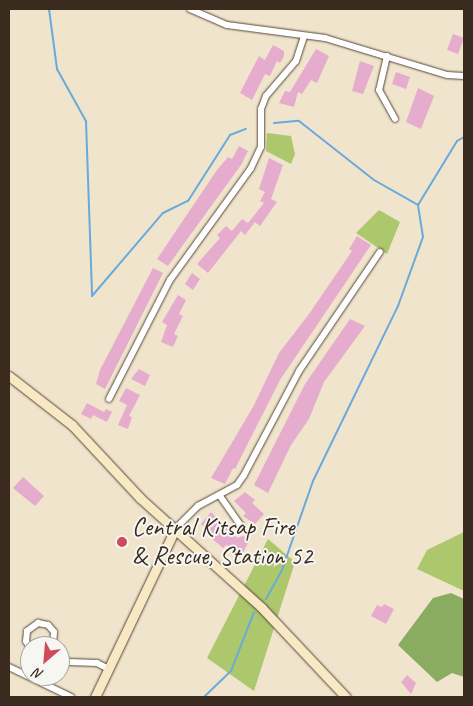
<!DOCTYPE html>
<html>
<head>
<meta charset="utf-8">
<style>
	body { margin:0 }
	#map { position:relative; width:473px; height:706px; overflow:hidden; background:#f0e5cc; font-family:Caveat,sans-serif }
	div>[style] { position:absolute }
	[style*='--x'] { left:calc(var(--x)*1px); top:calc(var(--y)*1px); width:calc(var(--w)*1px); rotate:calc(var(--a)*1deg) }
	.green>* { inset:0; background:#adc76d }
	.forest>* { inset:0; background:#8aac60 }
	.stream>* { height:2px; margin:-1px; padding:0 1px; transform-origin:1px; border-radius:1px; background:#69aadc }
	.building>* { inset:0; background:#e5accd }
	.roads { filter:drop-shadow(0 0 1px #564638) drop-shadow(0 0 1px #564638) }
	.street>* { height:6px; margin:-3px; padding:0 3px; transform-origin:3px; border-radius:3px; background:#fff }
	.secondary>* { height:9px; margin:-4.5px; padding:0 4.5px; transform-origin:4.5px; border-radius:4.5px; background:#f8e8c3 }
	.dots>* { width:14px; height:14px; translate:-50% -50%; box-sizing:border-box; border:2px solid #f6f6f2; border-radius:50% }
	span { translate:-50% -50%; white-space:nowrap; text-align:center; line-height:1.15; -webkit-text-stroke:4px #f6f6f2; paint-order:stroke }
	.poi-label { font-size:25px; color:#3b2a1e }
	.left { translate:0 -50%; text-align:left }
	.frame { position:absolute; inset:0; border:10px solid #3b2a1e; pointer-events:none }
	.north { position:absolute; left:20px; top:636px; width:50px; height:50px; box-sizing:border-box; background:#f6f6f2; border:1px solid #aba49d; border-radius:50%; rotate:207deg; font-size:14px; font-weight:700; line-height:20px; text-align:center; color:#3b2a1e }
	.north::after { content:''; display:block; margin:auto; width:18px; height:22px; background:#d1495b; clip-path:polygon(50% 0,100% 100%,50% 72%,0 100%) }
</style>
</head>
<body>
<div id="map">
	<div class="green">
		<div style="clip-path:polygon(267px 133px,291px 136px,295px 154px,291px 164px,266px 151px)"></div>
		<div style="clip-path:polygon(379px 210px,400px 222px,387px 254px,356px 233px)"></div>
		<div style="clip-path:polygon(464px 532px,464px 591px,417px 569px,427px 550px)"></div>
		<div style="clip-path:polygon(268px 539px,295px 562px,254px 691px,207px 658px)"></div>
	</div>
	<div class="forest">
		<div style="clip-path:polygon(451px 593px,464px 599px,464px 677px,452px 673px,437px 682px,398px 645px,433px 598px)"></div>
	</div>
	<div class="stream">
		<div style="--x:49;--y:9;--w:61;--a:82.4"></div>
		<div style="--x:57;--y:69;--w:60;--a:60.9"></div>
		<div style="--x:86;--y:121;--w:175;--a:88"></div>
		<div style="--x:274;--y:123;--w:25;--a:-5"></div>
		<div style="--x:299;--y:121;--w:95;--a:38.2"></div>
		<div style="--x:374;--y:180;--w:51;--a:29.6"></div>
		<div style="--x:92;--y:296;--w:109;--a:-49.5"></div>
		<div style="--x:163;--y:213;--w:28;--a:-26"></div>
		<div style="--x:188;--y:201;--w:78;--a:-57.5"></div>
		<div style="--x:230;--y:135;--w:17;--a:-21"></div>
		<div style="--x:266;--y:599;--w:33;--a:-61"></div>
		<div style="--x:282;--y:570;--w:94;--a:-70.8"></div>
		<div style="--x:313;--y:481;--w:195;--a:-64.1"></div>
		<div style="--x:398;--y:306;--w:73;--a:-70.1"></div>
		<div style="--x:423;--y:237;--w:32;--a:-99"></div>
		<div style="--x:418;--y:205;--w:75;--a:-58.6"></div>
		<div style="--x:457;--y:141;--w:8;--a:-30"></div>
		<div style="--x:204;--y:697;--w:37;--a:-44"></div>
		<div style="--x:231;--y:671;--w:63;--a:-68.7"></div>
	</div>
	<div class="building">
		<div style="clip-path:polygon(453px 34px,464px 38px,458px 54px,447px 50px)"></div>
		<div style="clip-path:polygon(273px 45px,284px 51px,284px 56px,280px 63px,277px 61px,270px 76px,265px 74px,252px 100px,240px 93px,259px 56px,265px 60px)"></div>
		<div style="clip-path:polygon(316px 49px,329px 56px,317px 83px,311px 80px,302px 94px,298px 92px,294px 107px,279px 103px,285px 91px,290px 92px)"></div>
		<div style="clip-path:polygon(360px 61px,374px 66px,363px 94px,352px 91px)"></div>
		<div style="clip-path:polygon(396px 72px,410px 77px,406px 89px,392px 84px)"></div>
		<div style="clip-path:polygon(418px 88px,434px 96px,421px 129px,406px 122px)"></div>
		<div style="clip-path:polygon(239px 146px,248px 151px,241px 165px,183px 245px,168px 266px,157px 259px,217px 170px,228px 157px,232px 159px)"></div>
		<div style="clip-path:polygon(269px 158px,283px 165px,271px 199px,277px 202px,260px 226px,255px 222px,245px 235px,241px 231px,208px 273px,197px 264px,220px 238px,217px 235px,226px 226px,232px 231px,242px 219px,248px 223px,264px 203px,260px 201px,265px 192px,259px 189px)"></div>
		<div style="clip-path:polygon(357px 236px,371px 245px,280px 380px,235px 469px,233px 468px,225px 484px,211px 478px,253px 407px,279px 353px,309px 314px,352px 251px,349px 249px)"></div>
		<div style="clip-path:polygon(153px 268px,163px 273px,105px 389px,96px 384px,100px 370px)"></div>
		<div style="clip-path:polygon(192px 273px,200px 279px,193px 290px,185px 284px)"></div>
		<div style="clip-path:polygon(178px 295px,186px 300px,179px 314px,183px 316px,174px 334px,178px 336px,173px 347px,161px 342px,167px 325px,162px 322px)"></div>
		<div style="clip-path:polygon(350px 319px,365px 326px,324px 382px,309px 419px,291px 445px,268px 493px,254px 485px,305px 384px)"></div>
		<div style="clip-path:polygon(139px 369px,150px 375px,145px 386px,131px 379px)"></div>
		<div style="clip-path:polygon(126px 388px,140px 395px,129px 416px,132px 417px,128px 429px,118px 425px,127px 405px,119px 401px)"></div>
		<div style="clip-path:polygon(87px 403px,104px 412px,106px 409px,112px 412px,107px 422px,93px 415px,91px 419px,81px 414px)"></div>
		<div style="clip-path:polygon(23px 477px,44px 496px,35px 506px,13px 488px)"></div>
		<div style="clip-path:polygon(245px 492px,255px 500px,252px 503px,264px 514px,255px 524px,243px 516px,246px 513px,234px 501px)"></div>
		<div style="clip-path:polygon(211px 512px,237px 538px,243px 536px,250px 539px,243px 553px,226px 545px,223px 548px,211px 538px,214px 535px,201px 524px)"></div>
		<div style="clip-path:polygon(384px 604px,394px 609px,386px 624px,371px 616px,377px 605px,382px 607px)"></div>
		<div style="clip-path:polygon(407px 675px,416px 683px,411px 694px,401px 682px)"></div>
	</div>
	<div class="roads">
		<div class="street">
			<div style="--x:190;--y:9;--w:40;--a:23.4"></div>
			<div style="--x:227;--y:25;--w:99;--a:7.6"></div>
			<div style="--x:325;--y:38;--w:127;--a:16.9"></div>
			<div style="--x:447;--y:75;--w:17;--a:3"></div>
			<div style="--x:387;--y:56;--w:35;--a:103"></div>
			<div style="--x:379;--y:90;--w:33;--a:61"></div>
			<div style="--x:109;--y:399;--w:134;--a:-62.9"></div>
			<div style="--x:170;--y:280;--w:138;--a:-54.1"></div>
			<div style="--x:251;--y:168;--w:23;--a:-65"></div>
			<div style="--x:261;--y:147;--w:38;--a:-90"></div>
			<div style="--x:261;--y:109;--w:14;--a:-69"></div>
			<div style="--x:266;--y:96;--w:46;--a:-49.4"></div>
			<div style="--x:296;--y:61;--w:26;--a:-72"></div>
			<div style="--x:220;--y:496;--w:37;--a:55"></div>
			<div style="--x:175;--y:529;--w:33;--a:-45"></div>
			<div style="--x:198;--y:506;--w:44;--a:-28.3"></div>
			<div style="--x:237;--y:485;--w:12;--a:-55"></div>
			<div style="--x:244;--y:475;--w:118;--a:-62.1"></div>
			<div style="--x:299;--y:371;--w:144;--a:-55.8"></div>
			<div style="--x:30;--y:648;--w:8;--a:-120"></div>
			<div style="--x:26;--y:641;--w:10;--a:-84"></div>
			<div style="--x:27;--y:631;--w:14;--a:-36"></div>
			<div style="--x:38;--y:623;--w:10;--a:11"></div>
			<div style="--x:48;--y:625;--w:9;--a:49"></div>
			<div style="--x:54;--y:632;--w:14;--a:94"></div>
			<div style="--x:60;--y:656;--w:11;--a:34"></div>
			<div style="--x:69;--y:662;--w:28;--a:2"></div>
			<div style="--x:97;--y:663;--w:13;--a:27"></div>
			<div style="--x:9;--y:667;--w:69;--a:25.8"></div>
		</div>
		<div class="secondary">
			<div style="--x:9;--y:376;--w:80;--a:37.9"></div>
			<div style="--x:72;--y:425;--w:100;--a:47"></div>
			<div style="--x:140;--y:498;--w:164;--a:42"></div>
			<div style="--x:262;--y:608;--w:122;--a:46.7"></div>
			<div style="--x:95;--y:697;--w:186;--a:-64.5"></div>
		</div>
	</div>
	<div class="dots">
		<div style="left:122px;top:542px;background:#d1495b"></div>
	</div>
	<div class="poi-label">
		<span class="left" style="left:132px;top:542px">Central Kitsap Fire<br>&amp; Rescue, Station 52</span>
	</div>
	<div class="frame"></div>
	<div class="north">N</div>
</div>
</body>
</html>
